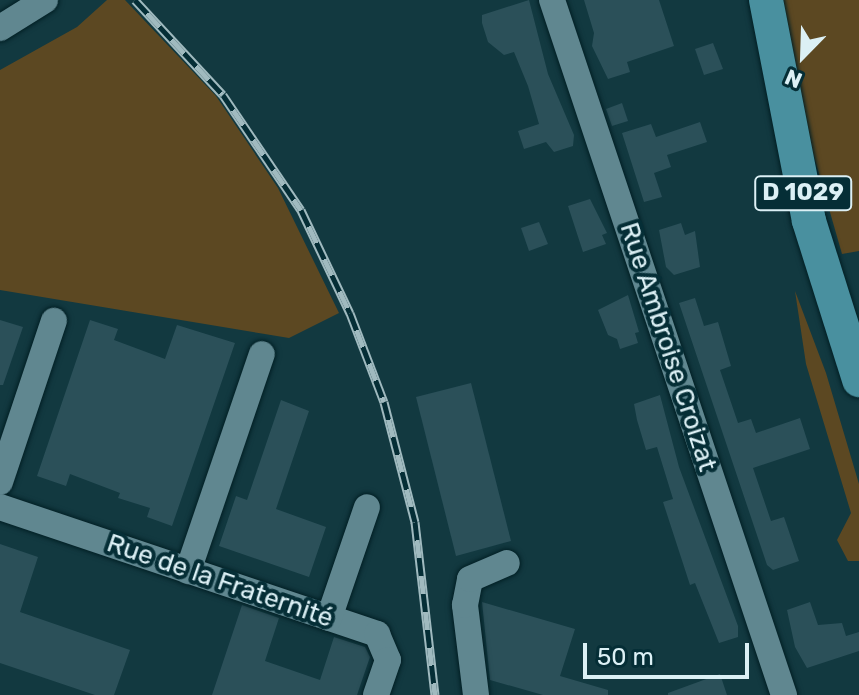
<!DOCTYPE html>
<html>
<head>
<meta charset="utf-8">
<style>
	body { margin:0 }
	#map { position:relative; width:859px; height:695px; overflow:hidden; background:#123940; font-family:Rubik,sans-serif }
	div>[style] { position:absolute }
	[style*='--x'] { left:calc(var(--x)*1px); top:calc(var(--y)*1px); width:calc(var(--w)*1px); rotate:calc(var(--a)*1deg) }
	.green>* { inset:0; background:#5c4822 }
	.building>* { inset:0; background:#2b5059 }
	.roads { filter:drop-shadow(0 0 2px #021f24) drop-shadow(0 0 2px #021f24) }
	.minor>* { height:26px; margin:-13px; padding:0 13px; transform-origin:13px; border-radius:13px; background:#608790 }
	.major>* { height:34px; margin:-17px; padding:0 17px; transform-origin:17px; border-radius:17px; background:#49909f }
	.rail>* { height:9px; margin-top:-4.5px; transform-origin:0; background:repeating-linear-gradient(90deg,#052e36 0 18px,#a0babf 0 36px); box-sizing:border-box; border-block:2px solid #a0babf }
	span { translate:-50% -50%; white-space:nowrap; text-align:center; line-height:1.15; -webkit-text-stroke:8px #052e36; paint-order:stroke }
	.shield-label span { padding:2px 6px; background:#052e36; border:2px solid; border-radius:6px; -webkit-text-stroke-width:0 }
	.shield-label { font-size:24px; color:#dcf0f5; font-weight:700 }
	.street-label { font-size:26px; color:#dcf0f5 }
	.north { position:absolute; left:763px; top:16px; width:80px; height:80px; -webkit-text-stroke:6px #052e36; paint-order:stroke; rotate:203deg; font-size:22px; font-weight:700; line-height:32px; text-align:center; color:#dcf0f5 }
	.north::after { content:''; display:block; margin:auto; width:28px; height:36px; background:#dcf0f5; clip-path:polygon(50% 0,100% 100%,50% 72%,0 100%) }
	.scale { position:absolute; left:583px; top:643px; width:166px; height:36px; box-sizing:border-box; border:4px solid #dcf0f5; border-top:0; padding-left:10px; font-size:24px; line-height:28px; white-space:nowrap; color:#dcf0f5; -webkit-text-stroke:6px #052e36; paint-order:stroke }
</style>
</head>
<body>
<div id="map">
	<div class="green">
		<div style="clip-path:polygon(107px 0,125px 0,216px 96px,278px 188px,339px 313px,289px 338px,0 290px,0 70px,77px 27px)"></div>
		<div style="clip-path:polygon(783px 0,859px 0,859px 251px,842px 254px,809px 139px)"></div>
		<div style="clip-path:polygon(795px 291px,826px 373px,859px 484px,859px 561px,848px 561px,837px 540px,851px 513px,806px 364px)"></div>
	</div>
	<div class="building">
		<div style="clip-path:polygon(529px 0,548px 74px,574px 135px,573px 146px,554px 152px,546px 142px,524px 149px,518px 131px,539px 124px,528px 86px,514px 52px,504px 55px,488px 42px,482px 23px,482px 15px)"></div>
		<div style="clip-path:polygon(584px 0,659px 0,674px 46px,627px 62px,630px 72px,608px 79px,592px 46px,594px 33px)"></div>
		<div style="clip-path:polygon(713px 43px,723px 69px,704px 75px,695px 49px)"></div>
		<div style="clip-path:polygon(622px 103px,628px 121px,612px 126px,606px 109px)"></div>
		<div style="clip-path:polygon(700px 122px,707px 142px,667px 155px,671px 167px,654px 173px,662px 197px,644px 202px,622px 133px,651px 124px,656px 137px)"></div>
		<div style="clip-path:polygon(590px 199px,607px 233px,602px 235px,606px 244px,583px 252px,568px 206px)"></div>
		<div style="clip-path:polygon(539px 222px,548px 244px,529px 251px,521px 228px)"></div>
		<div style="clip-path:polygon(681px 223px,685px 235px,695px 231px,700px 267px,674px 275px,666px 267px,659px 230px)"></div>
		<div style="clip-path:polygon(628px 295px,639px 332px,635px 333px,638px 343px,620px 349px,617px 339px,608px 335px,598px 310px)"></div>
		<div style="clip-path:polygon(695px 298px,704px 326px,718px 322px,731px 366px,720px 370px,738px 423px,751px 419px,756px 433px,800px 418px,810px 449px,753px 468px,771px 521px,784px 517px,799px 561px,773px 570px,767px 565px,679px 303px)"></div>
		<div style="clip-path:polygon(0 320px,23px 327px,3px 385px,0 385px)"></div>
		<div style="clip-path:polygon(90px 320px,118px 329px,114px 340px,165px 359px,177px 325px,235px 343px,172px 526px,147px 517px,150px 508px,118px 498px,120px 493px,70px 474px,66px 486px,37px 476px)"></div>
		<div style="clip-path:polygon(471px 383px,511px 541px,456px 556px,416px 397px)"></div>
		<div style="clip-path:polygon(660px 395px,679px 467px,738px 626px,738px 637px,719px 643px,695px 583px,690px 585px,663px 502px,673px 499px,657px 447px,646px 450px,637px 420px,634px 404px)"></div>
		<div style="clip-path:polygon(281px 400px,309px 411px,276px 509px,326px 527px,309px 577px,219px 546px,236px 496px,247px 500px)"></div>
		<div style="clip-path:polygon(0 544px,38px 557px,20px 612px,130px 650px,114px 695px,95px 695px,0 663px)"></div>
		<div style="clip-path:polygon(482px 602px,575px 629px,560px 676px,608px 690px,608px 695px,543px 695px,490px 680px)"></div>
		<div style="clip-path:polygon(810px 602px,818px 625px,842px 623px,846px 636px,859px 632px,859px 651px,807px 668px,795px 647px,787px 610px)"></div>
		<div style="clip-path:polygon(242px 605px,279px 618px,265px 661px,320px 680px,334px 637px,365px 647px,370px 657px,357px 695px,212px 695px)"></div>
		<div style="clip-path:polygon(720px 674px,727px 695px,668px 695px,668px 693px)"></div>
	</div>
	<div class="roads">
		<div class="minor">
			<div style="--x:552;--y:0;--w:733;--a:71.54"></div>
			<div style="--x:0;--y:28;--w:53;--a:-31.9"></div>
			<div style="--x:0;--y:482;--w:170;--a:-71.5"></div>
			<div style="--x:0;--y:507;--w:398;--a:18.6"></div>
			<div style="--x:377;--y:634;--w:28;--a:67"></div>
			<div style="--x:388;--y:660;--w:37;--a:109"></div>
			<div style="--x:188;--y:571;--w:229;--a:-71.2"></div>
			<div style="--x:329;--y:618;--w:117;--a:-71.1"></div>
			<div style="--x:476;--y:695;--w:91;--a:-97"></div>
			<div style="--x:465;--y:605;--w:26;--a:-79"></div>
			<div style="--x:470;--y:579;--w:40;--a:-23.4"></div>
		</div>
		<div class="major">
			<div style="--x:766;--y:0;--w:225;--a:79"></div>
			<div style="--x:809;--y:221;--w:167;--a:72.5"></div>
		</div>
	</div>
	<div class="rail">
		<div style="--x:135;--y:0;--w:129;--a:47.2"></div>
		<div style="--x:223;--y:95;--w:139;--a:55.9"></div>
		<div style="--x:301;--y:210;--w:114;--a:64.6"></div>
		<div style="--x:350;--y:313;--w:95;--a:69.1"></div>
		<div style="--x:384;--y:402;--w:124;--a:75.5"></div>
		<div style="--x:415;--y:522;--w:174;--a:83.4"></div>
	</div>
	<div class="shield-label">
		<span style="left:803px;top:193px">D 1029</span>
	</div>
	<div class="street-label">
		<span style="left:668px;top:347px;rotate:72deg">Rue Ambroise Croizat</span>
		<span style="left:220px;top:581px;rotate:19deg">Rue de la Fraternité</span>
	</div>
	<div class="north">N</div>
	<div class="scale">50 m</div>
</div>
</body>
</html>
